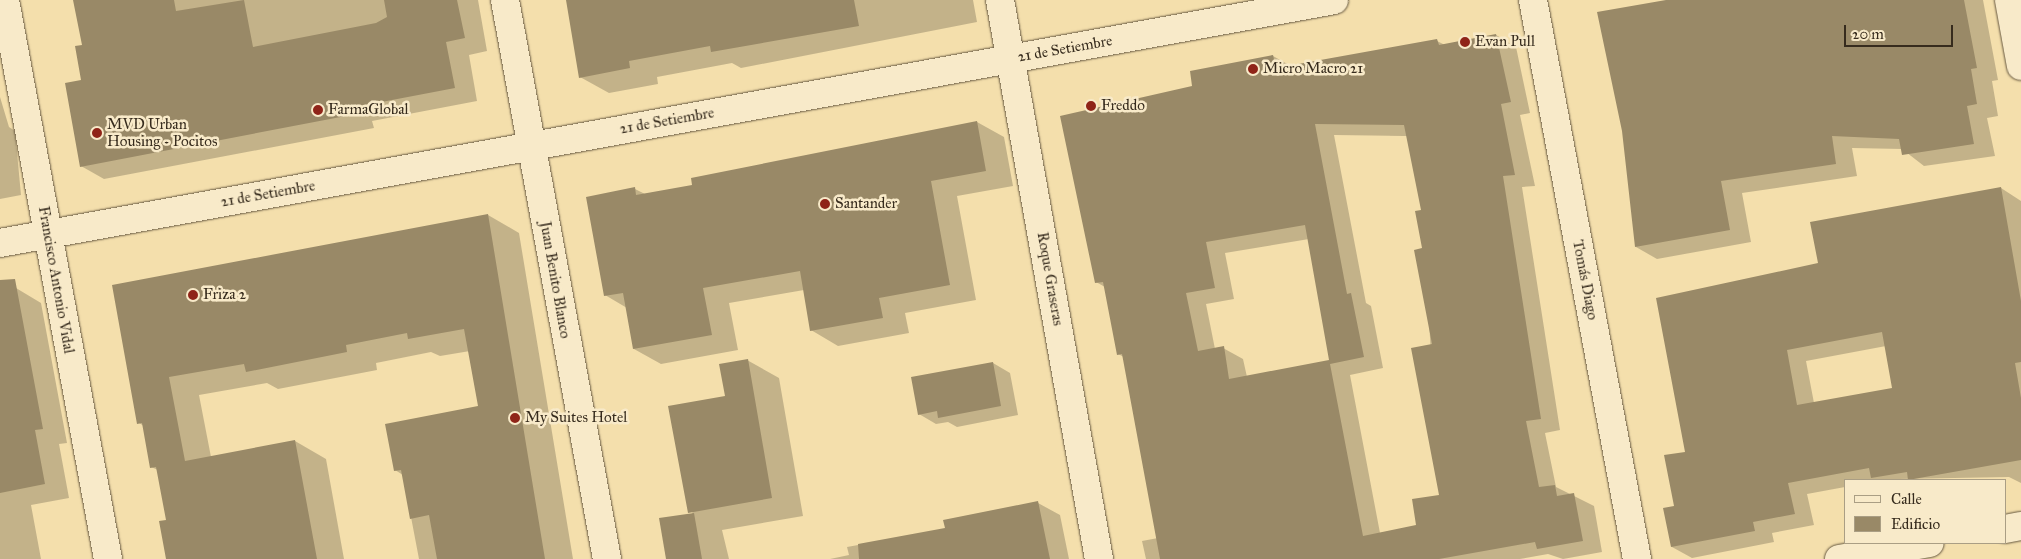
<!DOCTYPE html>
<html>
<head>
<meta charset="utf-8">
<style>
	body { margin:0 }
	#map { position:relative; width:2021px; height:559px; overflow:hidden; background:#f4dfac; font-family:"IM FELL Great Primer",serif }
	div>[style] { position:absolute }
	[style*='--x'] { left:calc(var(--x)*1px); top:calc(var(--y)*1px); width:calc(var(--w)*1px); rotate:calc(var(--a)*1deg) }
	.shadow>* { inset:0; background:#0003 }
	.building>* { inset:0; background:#998967 }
	.roads { filter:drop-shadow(0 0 1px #665841) drop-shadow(0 0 1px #665841) }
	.minor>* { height:28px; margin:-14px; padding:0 14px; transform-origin:14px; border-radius:14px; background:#f8eac9 }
	.tertiary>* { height:28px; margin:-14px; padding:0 14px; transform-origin:14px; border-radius:14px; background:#f8eac9 }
	.dots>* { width:14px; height:14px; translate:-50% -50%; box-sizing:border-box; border:2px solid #f8eac9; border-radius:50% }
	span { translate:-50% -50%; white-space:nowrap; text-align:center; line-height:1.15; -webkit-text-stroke:5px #f8eac9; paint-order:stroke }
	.poi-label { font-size:15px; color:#362b1d }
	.left { translate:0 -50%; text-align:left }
	.street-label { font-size:15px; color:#362b1d }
	.legend { position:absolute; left:1844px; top:479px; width:162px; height:65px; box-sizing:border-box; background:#f8eac9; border:1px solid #aa9e84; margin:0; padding:6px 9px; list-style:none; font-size:15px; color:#362b1d }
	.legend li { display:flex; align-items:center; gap:10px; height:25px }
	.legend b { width:25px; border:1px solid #aa9e84 }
	.scale { position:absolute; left:1844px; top:25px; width:109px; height:22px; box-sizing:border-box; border:2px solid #362b1d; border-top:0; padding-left:6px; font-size:15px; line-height:18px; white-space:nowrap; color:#362b1d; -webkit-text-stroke:4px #f8eac9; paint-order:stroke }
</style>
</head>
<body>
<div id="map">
	<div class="shadow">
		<div style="clip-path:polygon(74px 0,478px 0,487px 51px,469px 55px,477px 101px,372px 121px,374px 128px,104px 179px,81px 166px,84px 46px)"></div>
		<div style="clip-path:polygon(567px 0,973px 0,977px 22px,741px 68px,732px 63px,657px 77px,658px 84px,609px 93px,580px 77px)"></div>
		<div style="clip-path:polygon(1667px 0,1983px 0,1998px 80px,1992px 81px,1998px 116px,1987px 118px,1995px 156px,1924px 166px,1902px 149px,1852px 148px,1857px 176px,1742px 193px,1751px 242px,1657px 259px,1636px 247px)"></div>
		<div style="clip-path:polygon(evenodd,1496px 35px,1516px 47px,1530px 113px,1520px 115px,1535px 186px,1522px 187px,1560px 430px,1545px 433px,1556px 487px,1594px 506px,1602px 552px,1563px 559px,1548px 554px,1520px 559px,1146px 559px,1142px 541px,1158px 538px,1124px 357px,1118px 354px,1105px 287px,1096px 282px,1194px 86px,1273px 56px,1291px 66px,1437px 41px,1445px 45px,1496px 35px,1334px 135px,1408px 136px,1422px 211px,1440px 496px,1417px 526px,1380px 533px,1350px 375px,1383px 368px,1371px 306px,1366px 303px,1334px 135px,1496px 35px,1309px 239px,1330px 361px,1247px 377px,1243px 359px,1223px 348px,1215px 349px,1206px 304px,1234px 299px,1225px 253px,1309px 239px)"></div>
		<div style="clip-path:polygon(0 97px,9px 127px,15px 131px,21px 195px,0 199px)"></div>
		<div style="clip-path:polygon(977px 122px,1004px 137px,1013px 186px,957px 196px,976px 300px,905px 313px,909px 333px,838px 346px,811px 330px,804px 290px,729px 303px,738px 350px,661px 364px,634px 349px,627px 308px,605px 295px,635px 189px,645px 194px,694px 186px)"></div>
		<div style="clip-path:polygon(evenodd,2001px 188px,2021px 201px,2021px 483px,2009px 477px,1845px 480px,1845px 487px,1807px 494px,1814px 525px,1772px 533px,1774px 542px,1692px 558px,1672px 547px,1687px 453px,1819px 264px,2001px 188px,1886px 346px,1893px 389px,1814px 403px,1806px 361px,1886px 346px)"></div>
		<div style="clip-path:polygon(488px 215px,519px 233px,573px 559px,419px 559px,403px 475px,395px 470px,480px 407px,470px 351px,440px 356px,431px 352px,376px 363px,377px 370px,278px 389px,267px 383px,199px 395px,211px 457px,295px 441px,326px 459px,344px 559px,167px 559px,168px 521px,158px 470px,151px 467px,144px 426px,139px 423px,113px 286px)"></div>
		<div style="clip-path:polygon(16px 288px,41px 303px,67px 443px,59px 444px,69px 498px,31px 505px,41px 559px,0 559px,0 291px)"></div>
		<div style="clip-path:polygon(747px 360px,779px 378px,803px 516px,722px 530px,729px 559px,667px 559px,692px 514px,726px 397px)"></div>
		<div style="clip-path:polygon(993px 363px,1010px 373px,1018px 415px,957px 427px,948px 422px,936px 424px,919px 414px)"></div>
		<div style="clip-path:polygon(1038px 503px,1060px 515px,1069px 559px,830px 559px,849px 555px,847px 547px,946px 529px)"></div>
	</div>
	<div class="building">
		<div style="clip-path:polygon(73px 0,174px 0,176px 11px,244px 0,253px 47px,376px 23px,387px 17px,384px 0,457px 0,465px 38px,446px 42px,455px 88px,350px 108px,351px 115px,80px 167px,65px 83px,81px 80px,75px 46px,82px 45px)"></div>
		<div style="clip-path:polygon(566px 0,854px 0,859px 26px,711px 52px,710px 46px,629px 61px,630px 68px,579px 78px)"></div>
		<div style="clip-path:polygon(1666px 0,1964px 0,1977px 68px,1971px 69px,1977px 104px,1967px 106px,1974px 144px,1902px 155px,1899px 139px,1832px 136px,1836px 164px,1721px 181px,1730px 230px,1635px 247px,1622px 131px,1597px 12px)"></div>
		<div style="clip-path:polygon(evenodd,1496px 34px,1511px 102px,1501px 104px,1515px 175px,1503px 176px,1541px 419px,1526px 421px,1539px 487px,1555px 485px,1557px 496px,1574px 493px,1583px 541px,1537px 549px,1535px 542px,1439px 559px,1160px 559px,1122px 354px,1117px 355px,1103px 282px,1095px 283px,1060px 116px,1192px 86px,1190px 71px,1273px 55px,1276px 68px,1437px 39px,1439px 45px,1496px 34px,1315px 124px,1404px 125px,1421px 210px,1415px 211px,1422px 248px,1414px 250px,1432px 344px,1411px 348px,1439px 495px,1412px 499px,1416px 525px,1363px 536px,1330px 364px,1364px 357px,1351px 293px,1347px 294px,1315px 124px,1496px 34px,1305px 225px,1329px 360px,1229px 379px,1224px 346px,1198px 351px,1186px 293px,1215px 288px,1206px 242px,1305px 225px)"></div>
		<div style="clip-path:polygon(977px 121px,986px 171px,931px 181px,950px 285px,879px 298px,883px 318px,810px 331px,800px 271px,703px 288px,712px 335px,633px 349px,623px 293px,604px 296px,586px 197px,635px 187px,636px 195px,692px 185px,691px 178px)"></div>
		<div style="clip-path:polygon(evenodd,2001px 187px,2021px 301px,2021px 362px,2015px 363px,2021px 398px,2021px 460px,1908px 480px,1907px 472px,1871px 478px,1869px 468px,1788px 483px,1795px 514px,1753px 522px,1755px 531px,1671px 547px,1663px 508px,1674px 506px,1664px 455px,1685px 452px,1656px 298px,1818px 263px,1810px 222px,2001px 187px,1882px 332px,1892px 388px,1797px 405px,1787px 350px,1882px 332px)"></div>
		<div style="clip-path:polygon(488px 214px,545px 559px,437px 559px,429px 515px,410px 519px,401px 470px,394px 471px,385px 424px,478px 406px,464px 329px,408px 339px,407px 333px,346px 345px,347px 352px,246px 372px,244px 364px,169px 377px,185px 461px,295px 440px,317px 559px,166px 559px,159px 521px,166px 520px,156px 467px,150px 468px,142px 423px,137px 424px,112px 285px)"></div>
		<div style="clip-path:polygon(15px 279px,43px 429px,35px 430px,45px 484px,0 493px,0 280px)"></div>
		<div style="clip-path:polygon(748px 359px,772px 498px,688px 513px,668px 406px,725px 396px,719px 364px)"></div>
		<div style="clip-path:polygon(993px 362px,1001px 406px,938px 418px,937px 411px,918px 415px,911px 377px)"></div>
		<div style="clip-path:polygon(1038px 501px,1050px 559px,859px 559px,858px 544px,945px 528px,943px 520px)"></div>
		<div style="clip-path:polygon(694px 513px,702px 559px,666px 559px,659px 518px)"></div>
	</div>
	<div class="roads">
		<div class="minor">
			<div style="--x:5;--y:0;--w:568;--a:79.56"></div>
			<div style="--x:505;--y:0;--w:568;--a:79.66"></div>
			<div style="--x:1000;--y:0;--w:568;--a:79.96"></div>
			<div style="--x:1533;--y:0;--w:569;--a:79.46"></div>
			<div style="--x:2009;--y:0;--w:67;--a:79.7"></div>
			<div style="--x:2005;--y:529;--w:16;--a:-11"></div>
			<div style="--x:1839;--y:559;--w:92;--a:-10"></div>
		</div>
		<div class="tertiary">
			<div style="--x:0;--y:243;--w:1356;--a:-10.32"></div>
		</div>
	</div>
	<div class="dots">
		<div style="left:1465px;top:42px;background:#8f2418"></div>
		<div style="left:1253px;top:69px;background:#8f2418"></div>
		<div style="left:1091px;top:106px;background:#8f2418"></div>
		<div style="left:318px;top:110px;background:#8f2418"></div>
		<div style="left:97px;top:133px;background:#8f2418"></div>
		<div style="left:825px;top:204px;background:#8f2418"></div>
		<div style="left:193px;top:295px;background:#8f2418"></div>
		<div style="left:515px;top:418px;background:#8f2418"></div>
	</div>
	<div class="poi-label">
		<span class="left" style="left:1475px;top:42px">Evan Pull</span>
		<span class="left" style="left:1263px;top:69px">Micro Macro 21</span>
		<span class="left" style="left:1101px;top:106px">Freddo</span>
		<span class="left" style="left:328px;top:110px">FarmaGlobal</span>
		<span class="left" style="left:107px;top:133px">MVD Urban<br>Housing - Pocitos</span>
		<span class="left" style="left:835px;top:204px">Santander</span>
		<span class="left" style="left:203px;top:295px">Friza 2</span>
		<span class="left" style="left:525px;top:418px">My Suites Hotel</span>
	</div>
	<div class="street-label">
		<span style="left:1065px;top:49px;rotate:-10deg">21 de Setiembre</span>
		<span style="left:667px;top:121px;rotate:-10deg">21 de Setiembre</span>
		<span style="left:268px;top:194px;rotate:-10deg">21 de Setiembre</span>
		<span style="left:1050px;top:279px;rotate:80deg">Roque Graseras</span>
		<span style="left:56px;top:280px;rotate:80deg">Francisco Antonio Vidal</span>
		<span style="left:555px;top:280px;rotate:80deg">Juan Benito Blanco</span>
		<span style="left:1585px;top:280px;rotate:79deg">Tomás Diago</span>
	</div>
	<ul class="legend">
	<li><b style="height:6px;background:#f8eac9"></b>Calle</li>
	<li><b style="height:14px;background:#998967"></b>Edificio</li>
	</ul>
	<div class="scale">20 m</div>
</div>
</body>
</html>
